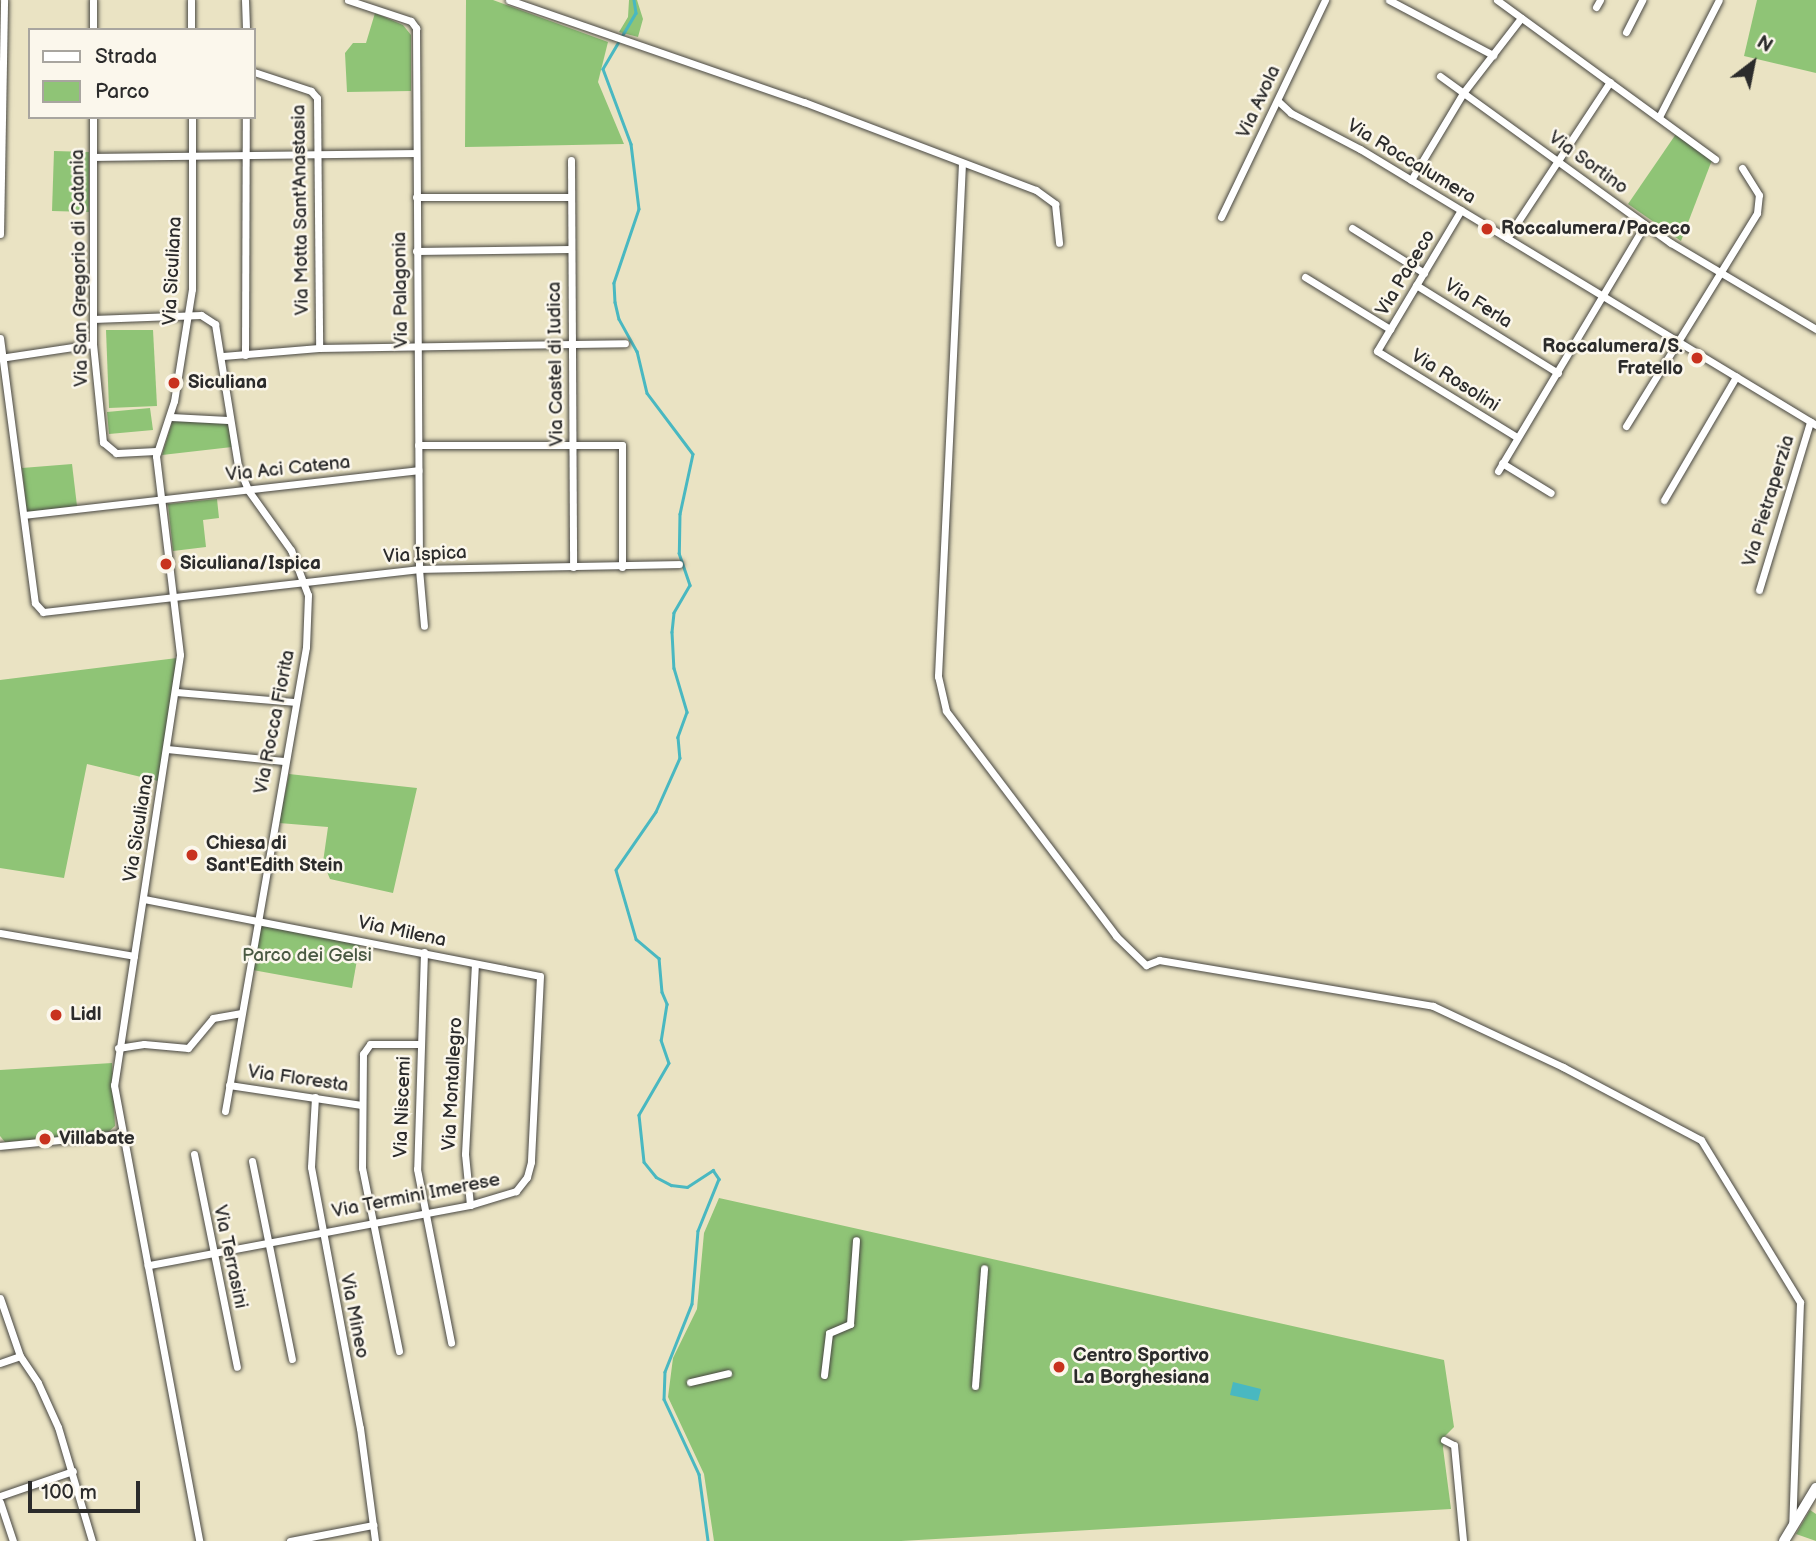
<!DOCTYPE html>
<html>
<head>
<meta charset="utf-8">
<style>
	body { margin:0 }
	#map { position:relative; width:1816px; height:1541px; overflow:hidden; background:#eae3c3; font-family:"Balsamiq Sans",sans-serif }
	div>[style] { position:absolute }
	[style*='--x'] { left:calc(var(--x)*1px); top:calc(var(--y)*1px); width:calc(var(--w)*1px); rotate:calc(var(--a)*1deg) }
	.green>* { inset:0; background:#8fc476 }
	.water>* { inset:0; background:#49b8c1 }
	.stream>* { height:2.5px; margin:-1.25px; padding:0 1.25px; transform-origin:1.25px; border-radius:1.25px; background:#49b8c1 }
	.roads { filter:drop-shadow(0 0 2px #484742) drop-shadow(0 0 2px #484742) }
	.street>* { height:7px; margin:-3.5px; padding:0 3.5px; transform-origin:3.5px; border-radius:3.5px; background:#fff }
	.secondary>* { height:10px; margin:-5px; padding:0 5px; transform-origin:5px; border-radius:5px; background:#fff }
	.dots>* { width:19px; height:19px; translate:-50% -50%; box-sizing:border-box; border:4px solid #fbf7ec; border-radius:50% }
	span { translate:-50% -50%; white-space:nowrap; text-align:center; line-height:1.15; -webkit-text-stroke:5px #fbf7ec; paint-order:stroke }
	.street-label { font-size:19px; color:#2b2b2b }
	.poi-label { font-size:19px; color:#2b2b2b; font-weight:700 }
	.left { translate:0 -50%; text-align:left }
	.right { translate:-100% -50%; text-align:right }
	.park-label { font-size:19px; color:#495942 }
	.legend { position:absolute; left:28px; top:28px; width:228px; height:91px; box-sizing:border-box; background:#fbf7ec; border:2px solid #a8a59f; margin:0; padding:9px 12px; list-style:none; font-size:21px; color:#2b2b2b }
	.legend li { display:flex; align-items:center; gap:14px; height:35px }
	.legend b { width:35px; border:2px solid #a8a59f }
	.north { position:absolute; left:1718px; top:28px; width:70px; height:70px; -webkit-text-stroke:5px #fbf7ec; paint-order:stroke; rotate:32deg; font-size:19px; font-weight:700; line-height:28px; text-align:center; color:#2b2b2b }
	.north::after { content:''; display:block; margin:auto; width:24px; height:32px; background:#2b2b2b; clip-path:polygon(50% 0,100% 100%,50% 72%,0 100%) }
	.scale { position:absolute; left:28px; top:1481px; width:112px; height:32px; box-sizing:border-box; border:4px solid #2b2b2b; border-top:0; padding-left:9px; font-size:21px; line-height:24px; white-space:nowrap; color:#2b2b2b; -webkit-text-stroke:5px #fbf7ec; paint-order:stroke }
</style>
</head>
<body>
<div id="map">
	<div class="green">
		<div style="clip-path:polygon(466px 0,493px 0,608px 42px,598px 82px,624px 144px,465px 147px)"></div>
		<div style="clip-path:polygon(629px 0,637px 0,643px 19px,638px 37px,619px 32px,628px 17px)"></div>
		<div style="clip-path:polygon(1757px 0,1816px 0,1816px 73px,1744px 56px)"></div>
		<div style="clip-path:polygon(375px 13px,403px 25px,411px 35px,411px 91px,347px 92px,345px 53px,353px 43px,366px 43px)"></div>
		<div style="clip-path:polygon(1676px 134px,1712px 160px,1681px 241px,1628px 204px)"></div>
		<div style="clip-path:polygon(54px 151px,89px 152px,89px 212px,52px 211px)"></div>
		<div style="clip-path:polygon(106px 330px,153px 330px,157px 406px,109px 408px)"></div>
		<div style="clip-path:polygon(150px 408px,153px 430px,109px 434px,107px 412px)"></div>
		<div style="clip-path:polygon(173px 419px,228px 421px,232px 447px,162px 455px)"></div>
		<div style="clip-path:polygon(72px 464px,77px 506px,27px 513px,22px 468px)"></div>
		<div style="clip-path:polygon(217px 499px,219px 518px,203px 520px,206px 547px,173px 551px,168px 504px)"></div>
		<div style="clip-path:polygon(177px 658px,162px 782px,87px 764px,64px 878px,0 868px,0 680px)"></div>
		<div style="clip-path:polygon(289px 774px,417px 788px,393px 893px,330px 879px,323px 862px,328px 827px,279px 823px)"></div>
		<div style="clip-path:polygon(261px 925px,360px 943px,352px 988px,253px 970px)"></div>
		<div style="clip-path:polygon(112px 1063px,115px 1126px,106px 1134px,5px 1142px,0 1136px,0 1070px)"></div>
		<div style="clip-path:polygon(719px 1198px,1444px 1360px,1454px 1427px,1445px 1436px,1443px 1448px,1451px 1509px,901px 1541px,714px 1541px,704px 1474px,668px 1397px,673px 1358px,697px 1309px,704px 1233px)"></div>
		<div style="clip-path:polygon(1810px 1510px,1816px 1514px,1816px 1541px,1796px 1534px)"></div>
	</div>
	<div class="water">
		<div style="clip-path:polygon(1233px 1382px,1261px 1389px,1258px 1401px,1230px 1395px)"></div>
	</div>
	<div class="stream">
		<div style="--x:634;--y:0;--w:13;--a:81"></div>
		<div style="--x:636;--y:13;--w:65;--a:120.5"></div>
		<div style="--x:603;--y:69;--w:80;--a:69.5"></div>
		<div style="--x:631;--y:144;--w:65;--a:83"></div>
		<div style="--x:639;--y:209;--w:78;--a:108.7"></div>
		<div style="--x:614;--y:283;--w:19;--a:87"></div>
		<div style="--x:615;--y:302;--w:17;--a:77"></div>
		<div style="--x:619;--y:319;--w:37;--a:61"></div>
		<div style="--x:637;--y:351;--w:43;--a:76.6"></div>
		<div style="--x:647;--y:393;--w:76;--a:53"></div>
		<div style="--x:693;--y:454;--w:61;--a:102.2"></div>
		<div style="--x:680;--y:514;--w:39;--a:91"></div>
		<div style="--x:679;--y:553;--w:34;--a:71"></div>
		<div style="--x:690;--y:585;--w:32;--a:120"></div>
		<div style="--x:674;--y:613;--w:19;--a:96"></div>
		<div style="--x:672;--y:632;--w:36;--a:87"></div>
		<div style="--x:674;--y:668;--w:46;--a:73.5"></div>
		<div style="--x:687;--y:712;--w:27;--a:110"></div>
		<div style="--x:678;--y:737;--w:21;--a:85"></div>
		<div style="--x:680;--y:758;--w:59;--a:114"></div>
		<div style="--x:656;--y:812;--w:70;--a:124.6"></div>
		<div style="--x:616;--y:870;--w:72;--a:73.8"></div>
		<div style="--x:636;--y:939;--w:30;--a:40"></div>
		<div style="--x:659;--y:958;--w:34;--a:85"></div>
		<div style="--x:662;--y:992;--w:13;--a:67"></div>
		<div style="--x:667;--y:1004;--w:36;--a:99"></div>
		<div style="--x:661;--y:1040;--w:24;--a:71"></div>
		<div style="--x:669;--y:1063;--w:60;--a:120"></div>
		<div style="--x:639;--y:1115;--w:47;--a:83.9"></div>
		<div style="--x:644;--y:1162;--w:19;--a:51"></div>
		<div style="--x:656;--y:1177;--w:17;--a:28"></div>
		<div style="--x:671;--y:1185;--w:16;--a:7"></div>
		<div style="--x:687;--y:1187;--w:31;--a:-33"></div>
		<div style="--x:713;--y:1170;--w:11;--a:56"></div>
		<div style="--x:719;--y:1179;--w:56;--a:112"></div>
		<div style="--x:698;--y:1231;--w:73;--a:94.7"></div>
		<div style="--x:692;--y:1304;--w:73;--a:111.7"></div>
		<div style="--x:665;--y:1372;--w:27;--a:92"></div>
		<div style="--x:664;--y:1399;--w:83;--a:65"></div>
		<div style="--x:699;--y:1474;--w:68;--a:82.3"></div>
	</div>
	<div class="roads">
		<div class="street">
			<div style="--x:191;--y:0;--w:30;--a:90"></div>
			<div style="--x:245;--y:0;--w:30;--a:88"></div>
			<div style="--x:348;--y:0;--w:66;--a:18.4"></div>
			<div style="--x:411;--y:21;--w:9;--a:54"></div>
			<div style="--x:416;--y:28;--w:541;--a:89.68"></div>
			<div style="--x:419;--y:569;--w:57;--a:85"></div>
			<div style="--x:509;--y:0;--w:312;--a:19.1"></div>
			<div style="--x:804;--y:102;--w:248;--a:20.8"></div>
			<div style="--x:1036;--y:190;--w:24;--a:36"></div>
			<div style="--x:1055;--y:204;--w:39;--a:84"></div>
			<div style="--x:1389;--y:0;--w:118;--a:27.9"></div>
			<div style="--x:1497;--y:0;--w:270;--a:36.1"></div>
			<div style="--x:1596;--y:7;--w:8;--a:-60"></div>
			<div style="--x:93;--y:30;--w:30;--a:-90"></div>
			<div style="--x:1626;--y:32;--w:36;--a:-63"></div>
			<div style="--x:254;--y:72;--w:60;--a:18.4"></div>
			<div style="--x:311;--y:91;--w:9;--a:49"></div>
			<div style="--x:317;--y:98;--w:250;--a:89.5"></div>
			<div style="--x:1440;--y:76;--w:285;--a:35.9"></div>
			<div style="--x:1671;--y:243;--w:169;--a:30.7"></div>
			<div style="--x:1278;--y:101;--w:18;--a:43"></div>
			<div style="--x:1291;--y:113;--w:78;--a:27.6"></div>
			<div style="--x:1360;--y:149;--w:533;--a:31.18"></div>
			<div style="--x:93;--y:117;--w:227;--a:90"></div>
			<div style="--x:93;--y:344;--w:99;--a:84.2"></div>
			<div style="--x:103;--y:442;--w:17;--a:40"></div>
			<div style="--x:116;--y:453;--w:41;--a:-2.8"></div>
			<div style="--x:192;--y:117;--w:172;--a:90"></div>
			<div style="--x:192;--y:289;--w:113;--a:99.1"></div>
			<div style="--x:174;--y:401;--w:58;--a:108.1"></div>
			<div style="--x:156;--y:456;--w:200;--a:83.1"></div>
			<div style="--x:180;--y:655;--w:435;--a:98.7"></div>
			<div style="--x:114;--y:1085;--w:464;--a:79.4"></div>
			<div style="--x:1659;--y:117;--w:131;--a:-62.9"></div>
			<div style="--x:93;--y:157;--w:322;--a:-0.7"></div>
			<div style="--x:571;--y:160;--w:407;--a:89.7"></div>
			<div style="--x:962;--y:163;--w:514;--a:92.68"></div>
			<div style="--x:938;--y:676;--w:36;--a:77"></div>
			<div style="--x:946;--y:711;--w:282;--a:52.9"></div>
			<div style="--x:1116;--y:936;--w:42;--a:44"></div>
			<div style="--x:1146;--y:965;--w:14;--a:-21"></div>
			<div style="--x:1159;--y:960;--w:278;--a:9.5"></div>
			<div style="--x:1433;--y:1006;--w:144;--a:25.1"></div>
			<div style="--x:1563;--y:1067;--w:156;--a:27.9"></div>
			<div style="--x:1701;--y:1140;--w:190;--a:58.6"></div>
			<div style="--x:1800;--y:1302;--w:226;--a:92"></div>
			<div style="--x:1411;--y:180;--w:101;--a:-59.1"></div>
			<div style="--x:1463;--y:93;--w:95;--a:-52.3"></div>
			<div style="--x:416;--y:197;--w:155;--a:0"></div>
			<div style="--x:1461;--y:210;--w:164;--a:120.8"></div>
			<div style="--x:1377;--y:351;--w:164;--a:31.6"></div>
			<div style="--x:1221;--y:217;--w:241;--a:-64.4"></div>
			<div style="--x:1352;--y:228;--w:85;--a:32"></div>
			<div style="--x:0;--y:234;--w:234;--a:-89"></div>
			<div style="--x:1507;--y:238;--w:187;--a:-56.6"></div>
			<div style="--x:416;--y:251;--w:155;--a:-0.7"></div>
			<div style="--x:1305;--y:277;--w:100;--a:31.5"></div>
			<div style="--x:1416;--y:285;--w:167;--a:31.8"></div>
			<div style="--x:93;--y:319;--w:108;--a:-2.1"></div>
			<div style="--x:201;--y:315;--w:17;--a:33"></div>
			<div style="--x:215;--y:324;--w:144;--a:80.8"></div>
			<div style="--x:238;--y:466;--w:26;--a:67"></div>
			<div style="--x:248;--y:490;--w:74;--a:54.4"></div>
			<div style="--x:291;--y:550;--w:48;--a:69.3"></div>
			<div style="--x:308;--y:595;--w:52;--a:92.2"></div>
			<div style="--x:306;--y:647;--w:471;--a:99.9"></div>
			<div style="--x:0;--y:338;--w:267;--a:82.5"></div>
			<div style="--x:35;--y:603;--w:12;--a:48"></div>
			<div style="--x:43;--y:612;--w:378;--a:-6.5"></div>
			<div style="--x:419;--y:569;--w:260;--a:-1.1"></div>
			<div style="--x:245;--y:355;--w:238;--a:-89.8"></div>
			<div style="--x:223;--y:356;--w:96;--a:-4.8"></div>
			<div style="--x:319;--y:348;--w:306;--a:-0.9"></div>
			<div style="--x:0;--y:358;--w:94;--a:-8.6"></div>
			<div style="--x:170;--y:417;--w:59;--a:2.9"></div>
			<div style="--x:1626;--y:426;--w:250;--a:-58.4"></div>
			<div style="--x:1757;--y:213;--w:18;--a:-84"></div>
			<div style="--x:1759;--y:195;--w:32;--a:-122"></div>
			<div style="--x:418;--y:445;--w:204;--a:0"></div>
			<div style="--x:622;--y:445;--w:122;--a:90"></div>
			<div style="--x:1502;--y:463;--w:57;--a:31.5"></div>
			<div style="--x:1498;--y:471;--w:287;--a:-59.2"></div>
			<div style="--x:1664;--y:500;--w:143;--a:-59.7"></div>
			<div style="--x:24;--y:515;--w:397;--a:-6.5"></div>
			<div style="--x:1759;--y:590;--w:176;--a:-73.1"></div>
			<div style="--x:176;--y:692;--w:118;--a:4.8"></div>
			<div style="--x:167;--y:749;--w:117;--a:5.9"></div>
			<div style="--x:144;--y:899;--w:403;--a:11"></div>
			<div style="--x:540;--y:976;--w:186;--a:92.8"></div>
			<div style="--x:531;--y:1162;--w:16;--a:105"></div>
			<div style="--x:527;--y:1177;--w:18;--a:128"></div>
			<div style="--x:516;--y:1191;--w:48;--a:163.1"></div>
			<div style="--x:470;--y:1205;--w:328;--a:169.4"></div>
			<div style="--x:0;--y:933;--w:136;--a:9.7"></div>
			<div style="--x:424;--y:952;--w:217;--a:91.8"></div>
			<div style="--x:417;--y:1169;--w:177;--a:78.9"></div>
			<div style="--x:118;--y:1048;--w:26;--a:-9"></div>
			<div style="--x:144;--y:1044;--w:44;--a:5.2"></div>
			<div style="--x:188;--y:1048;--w:39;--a:-50"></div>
			<div style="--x:213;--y:1018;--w:29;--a:-10"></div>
			<div style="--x:229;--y:1085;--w:134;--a:8.6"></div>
			<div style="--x:315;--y:1097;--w:70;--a:93.3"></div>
			<div style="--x:311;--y:1167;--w:266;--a:79.4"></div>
			<div style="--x:360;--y:1428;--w:114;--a:82.4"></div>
			<div style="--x:0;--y:1146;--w:122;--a:-5.7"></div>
			<div style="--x:194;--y:1154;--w:217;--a:78.6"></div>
			<div style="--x:252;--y:1161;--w:202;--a:78.6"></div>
			<div style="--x:470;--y:1205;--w:51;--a:-95.6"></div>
			<div style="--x:465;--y:1154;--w:190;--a:-87"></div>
			<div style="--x:0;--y:1298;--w:61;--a:71"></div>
			<div style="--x:20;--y:1356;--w:32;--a:56"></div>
			<div style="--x:38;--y:1383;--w:48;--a:65.6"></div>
			<div style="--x:58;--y:1427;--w:119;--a:73.4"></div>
			<div style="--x:399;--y:1351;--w:187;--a:-101.4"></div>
			<div style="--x:362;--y:1168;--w:114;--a:-89.5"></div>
			<div style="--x:363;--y:1054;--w:12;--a:-55"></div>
			<div style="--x:370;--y:1044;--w:50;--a:0"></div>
			<div style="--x:0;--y:1363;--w:21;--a:-19"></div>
			<div style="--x:824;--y:1375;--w:42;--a:-83.2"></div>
			<div style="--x:829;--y:1333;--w:23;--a:-23"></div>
			<div style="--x:850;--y:1324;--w:84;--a:-85.9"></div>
			<div style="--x:690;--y:1382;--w:39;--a:-13"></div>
			<div style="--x:975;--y:1386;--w:118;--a:-85.6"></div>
			<div style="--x:1444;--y:1440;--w:11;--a:27"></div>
			<div style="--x:1454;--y:1445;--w:96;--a:84.6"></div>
			<div style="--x:0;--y:1496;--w:77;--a:-18.9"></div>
			<div style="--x:0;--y:1502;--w:41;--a:71.6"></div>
			<div style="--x:290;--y:1541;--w:85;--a:-10.9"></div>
		</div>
		<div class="secondary">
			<div style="--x:1784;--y:1541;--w:62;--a:-58.9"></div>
		</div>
	</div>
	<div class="dots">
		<div style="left:1487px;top:229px;background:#c8321e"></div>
		<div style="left:1697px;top:358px;background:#c8321e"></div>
		<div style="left:174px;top:383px;background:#c8321e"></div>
		<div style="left:166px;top:564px;background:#c8321e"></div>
		<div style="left:192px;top:855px;background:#c8321e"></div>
		<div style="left:56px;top:1015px;background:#c8321e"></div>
		<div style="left:45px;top:1139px;background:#c8321e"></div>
		<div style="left:1059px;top:1367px;background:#c8321e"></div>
	</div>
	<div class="street-label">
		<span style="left:1259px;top:102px;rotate:-65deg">Via Avola</span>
		<span style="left:1411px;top:162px;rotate:31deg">Via Roccalumera</span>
		<span style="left:1588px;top:163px;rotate:36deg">Via Sortino</span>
		<span style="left:301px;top:210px;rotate:-91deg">Via Motta Sant'Anastasia</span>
		<span style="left:80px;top:268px;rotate:-91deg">Via San Gregorio di Catania</span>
		<span style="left:173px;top:271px;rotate:-87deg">Via Siculiana</span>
		<span style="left:1406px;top:273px;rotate:-59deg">Via Paceco</span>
		<span style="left:401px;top:290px;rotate:-91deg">Via Palagonia</span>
		<span style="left:1478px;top:304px;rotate:32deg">Via Ferla</span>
		<span style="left:556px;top:364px;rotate:-91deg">Via Castel di Iudica</span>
		<span style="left:1455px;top:381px;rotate:32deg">Via Rosolini</span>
		<span style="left:288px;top:469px;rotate:-6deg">Via Aci Catena</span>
		<span style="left:1769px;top:501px;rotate:-73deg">Via Pietraperzia</span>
		<span style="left:425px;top:555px;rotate:-3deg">Via Ispica</span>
		<span style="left:275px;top:722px;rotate:-79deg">Via Rocca Fiorita</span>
		<span style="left:139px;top:828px;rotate:-81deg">Via Siculiana</span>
		<span style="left:402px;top:932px;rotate:12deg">Via Milena</span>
		<span style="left:298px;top:1079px;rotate:8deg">Via Floresta</span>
		<span style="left:453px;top:1084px;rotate:-87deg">Via Montallegro</span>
		<span style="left:403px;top:1107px;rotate:-88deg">Via Niscemi</span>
		<span style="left:416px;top:1196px;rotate:-11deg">Via Termini Imerese</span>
		<span style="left:230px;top:1257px;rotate:78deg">Via Terrasini</span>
		<span style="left:354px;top:1316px;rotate:79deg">Via Mineo</span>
	</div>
	<div class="poi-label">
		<span class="left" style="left:1501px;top:229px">Roccalumera/Paceco</span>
		<span class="right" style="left:1683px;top:358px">Roccalumera/S.<br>Fratello</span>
		<span class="left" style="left:188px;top:383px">Siculiana</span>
		<span class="left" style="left:180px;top:564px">Siculiana/Ispica</span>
		<span class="left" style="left:206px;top:855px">Chiesa di<br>Sant'Edith Stein</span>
		<span class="left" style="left:70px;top:1015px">Lidl</span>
		<span class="left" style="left:59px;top:1139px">Villabate</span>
		<span class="left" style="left:1073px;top:1367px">Centro Sportivo<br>La Borghesiana</span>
	</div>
	<div class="park-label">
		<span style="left:307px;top:956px">Parco dei Gelsi</span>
	</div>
	<ul class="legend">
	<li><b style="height:9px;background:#fff"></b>Strada</li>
	<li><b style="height:19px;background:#8fc476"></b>Parco</li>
	</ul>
	<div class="north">N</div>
	<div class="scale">100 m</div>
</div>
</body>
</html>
